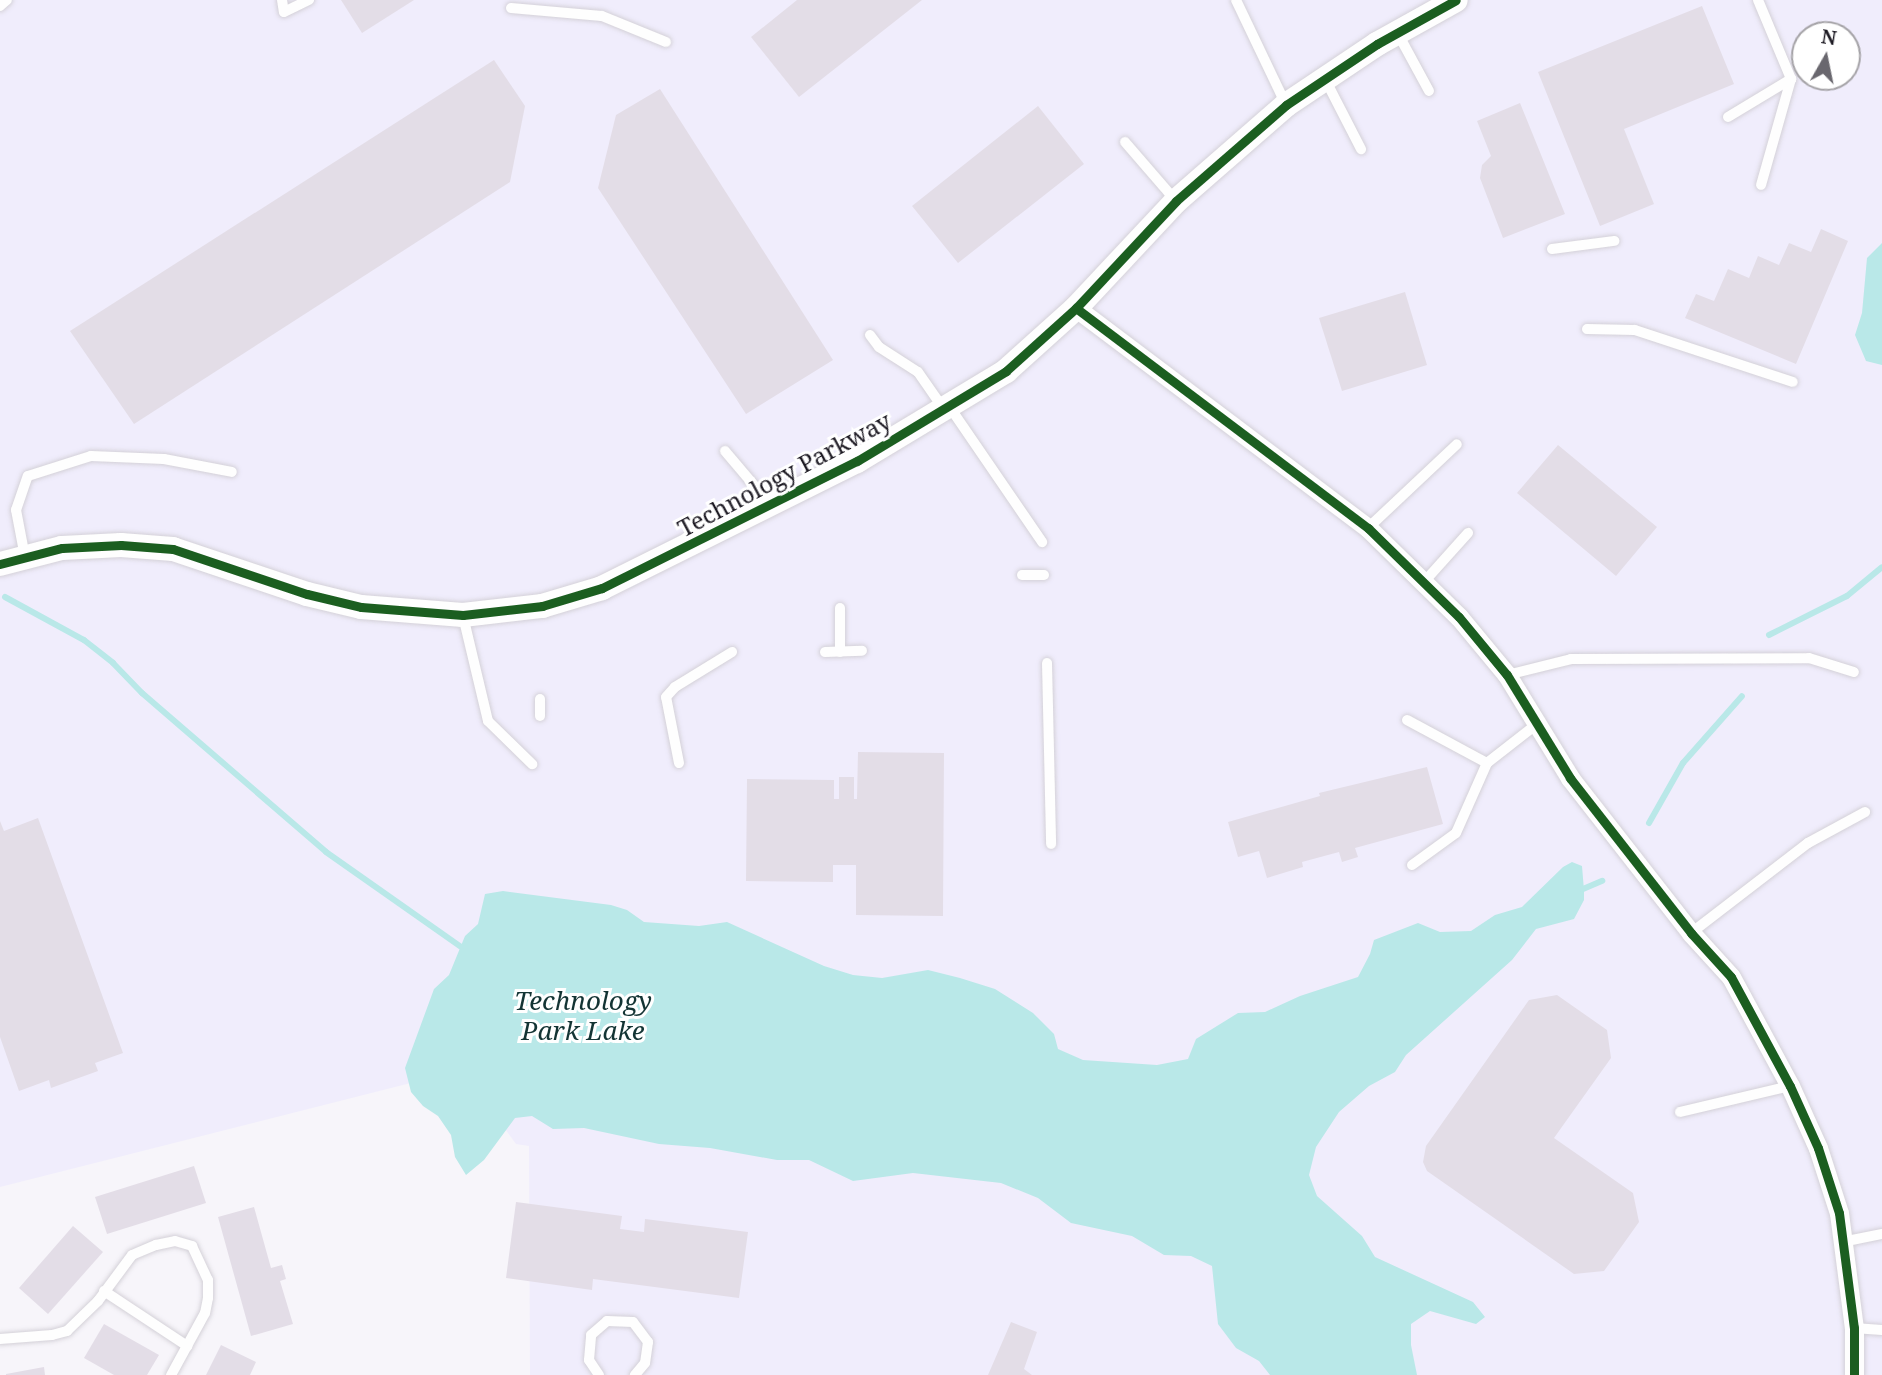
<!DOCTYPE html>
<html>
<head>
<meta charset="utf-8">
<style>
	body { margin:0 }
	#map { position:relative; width:1882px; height:1375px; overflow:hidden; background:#f7f5fa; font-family:"Noto Serif",serif }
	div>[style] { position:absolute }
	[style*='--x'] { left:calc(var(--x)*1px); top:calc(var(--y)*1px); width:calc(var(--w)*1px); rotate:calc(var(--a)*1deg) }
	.commercial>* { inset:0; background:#f0edfc }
	.water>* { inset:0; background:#b9e8e8 }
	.stream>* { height:6px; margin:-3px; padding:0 3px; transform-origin:3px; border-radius:3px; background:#b9e8e8 }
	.building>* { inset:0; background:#e3dde7 }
	.roads { filter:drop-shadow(0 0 2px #d4d1d8) drop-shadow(0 0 2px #d4d1d8) }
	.service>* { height:10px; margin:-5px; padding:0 5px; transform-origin:5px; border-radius:5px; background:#fefefe }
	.minor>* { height:19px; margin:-9.5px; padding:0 9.5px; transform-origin:9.5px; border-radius:9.5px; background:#fefefe }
	.tertiary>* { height:24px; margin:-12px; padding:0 12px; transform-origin:12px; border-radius:12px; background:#fefefe }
	.cycleway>* { height:9px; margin:-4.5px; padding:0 4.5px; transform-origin:4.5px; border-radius:4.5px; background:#1b5e20 }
	span { translate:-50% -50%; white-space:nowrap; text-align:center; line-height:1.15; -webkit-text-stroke:6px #fff; paint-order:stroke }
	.street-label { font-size:24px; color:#1d1a23 }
	.water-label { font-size:26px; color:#133434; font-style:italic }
	.north { position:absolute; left:1791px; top:21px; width:70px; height:70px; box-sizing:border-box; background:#fff; border:2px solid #a5a3a7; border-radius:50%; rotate:9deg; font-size:19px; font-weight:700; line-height:28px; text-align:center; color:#1d1a23 }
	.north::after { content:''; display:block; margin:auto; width:24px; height:32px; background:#69676e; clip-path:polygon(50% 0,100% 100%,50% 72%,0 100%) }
</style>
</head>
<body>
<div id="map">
	<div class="commercial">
		<div style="clip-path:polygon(evenodd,0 0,1882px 0,1882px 1375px,530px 1375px,529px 1146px,516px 1144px,462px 1070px,0 1187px,0 0,1805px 35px,1847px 35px,1847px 77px,1805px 77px,1805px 35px)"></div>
	</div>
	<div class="water">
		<div style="clip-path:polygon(1882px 243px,1882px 365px,1866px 361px,1855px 335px,1862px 313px,1867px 258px)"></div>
		<div style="clip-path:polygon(1572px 862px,1582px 866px,1584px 890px,1584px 900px,1574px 919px,1536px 929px,1512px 960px,1406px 1055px,1395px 1072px,1369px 1086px,1339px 1112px,1316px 1147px,1309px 1175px,1317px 1196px,1362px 1236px,1375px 1257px,1473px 1302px,1485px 1317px,1476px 1324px,1430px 1311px,1411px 1324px,1411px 1345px,1417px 1375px,1270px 1375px,1259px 1361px,1236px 1348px,1218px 1324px,1212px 1266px,1191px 1256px,1164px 1255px,1132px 1236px,1071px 1223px,1038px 1198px,1001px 1183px,913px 1173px,853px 1181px,809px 1160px,777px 1160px,710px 1148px,659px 1144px,584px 1128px,553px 1129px,532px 1116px,515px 1118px,484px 1160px,466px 1175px,455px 1157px,451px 1135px,438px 1116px,423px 1106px,411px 1092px,405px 1068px,434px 989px,449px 975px,465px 936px,478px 924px,485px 894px,503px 891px,611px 905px,627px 910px,644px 922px,699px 926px,727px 922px,824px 966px,853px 975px,882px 978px,928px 970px,960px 978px,995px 989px,1033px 1013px,1054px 1034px,1058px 1049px,1083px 1060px,1157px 1065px,1188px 1059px,1196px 1039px,1238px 1013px,1265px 1012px,1300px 996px,1358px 977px,1370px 954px,1374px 940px,1418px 923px,1440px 932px,1471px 931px,1495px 915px,1522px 907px,1563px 867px)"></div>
	</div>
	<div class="stream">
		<div style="--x:5;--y:597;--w:90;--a:28.6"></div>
		<div style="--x:84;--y:640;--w:37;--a:38"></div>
		<div style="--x:113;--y:663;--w:42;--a:46"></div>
		<div style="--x:142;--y:693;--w:243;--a:40.8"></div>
		<div style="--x:326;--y:852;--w:165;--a:35.1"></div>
		<div style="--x:1769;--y:635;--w:87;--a:-26.6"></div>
		<div style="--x:1847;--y:596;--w:45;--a:-39.6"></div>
		<div style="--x:1649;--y:823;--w:69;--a:-60.5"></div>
		<div style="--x:1683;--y:763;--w:89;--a:-48.6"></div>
		<div style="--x:1583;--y:889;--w:21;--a:-23"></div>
	</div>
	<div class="building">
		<div style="clip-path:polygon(341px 0,414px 0,362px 33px)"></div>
		<div style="clip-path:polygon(797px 0,922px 0,799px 97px,751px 37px)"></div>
		<div style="clip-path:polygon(1702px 6px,1734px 84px,1624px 129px,1654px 204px,1600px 226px,1538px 72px)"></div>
		<div style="clip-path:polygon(494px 60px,525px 106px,510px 182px,134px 424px,70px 331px)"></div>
		<div style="clip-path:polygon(660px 89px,833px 360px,746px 414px,598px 188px,616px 115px)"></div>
		<div style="clip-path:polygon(1520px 103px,1565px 214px,1503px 238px,1480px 178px,1482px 165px,1491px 156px,1477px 121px)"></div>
		<div style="clip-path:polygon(1038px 106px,1084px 164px,958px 263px,912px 206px)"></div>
		<div style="clip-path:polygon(1821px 229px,1848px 241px,1796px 364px,1685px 318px,1696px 294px,1714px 301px,1728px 269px,1749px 278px,1758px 256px,1779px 265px,1789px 243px,1811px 252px)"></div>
		<div style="clip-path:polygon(1405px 292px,1427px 365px,1342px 391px,1319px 318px)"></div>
		<div style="clip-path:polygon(1558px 445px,1657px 527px,1616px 576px,1517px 493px)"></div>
		<div style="clip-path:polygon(858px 752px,944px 753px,943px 916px,856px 915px,856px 865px,833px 865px,833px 882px,746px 881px,747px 779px,834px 780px,834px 799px,839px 799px,839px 777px,854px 777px,854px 799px,857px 799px)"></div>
		<div style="clip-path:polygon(1427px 767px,1443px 824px,1355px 848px,1358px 857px,1342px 862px,1339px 852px,1302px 862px,1303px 867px,1267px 878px,1259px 851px,1238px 857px,1228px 822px,1320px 796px,1319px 793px)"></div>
		<div style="clip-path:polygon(38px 818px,123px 1053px,95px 1063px,98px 1071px,51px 1088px,49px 1080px,19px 1091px,0 1037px,0 821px,4px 831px)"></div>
		<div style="clip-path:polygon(1557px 995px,1607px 1030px,1611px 1058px,1554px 1138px,1633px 1193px,1639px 1222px,1604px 1271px,1574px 1274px,1427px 1171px,1423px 1162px,1426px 1146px,1529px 1000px)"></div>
		<div style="clip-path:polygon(194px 1166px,206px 1203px,107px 1234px,95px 1197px)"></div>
		<div style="clip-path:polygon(516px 1202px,622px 1216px,620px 1229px,644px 1232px,645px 1219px,748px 1232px,739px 1298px,593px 1279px,592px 1290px,506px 1278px)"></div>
		<div style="clip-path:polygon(254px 1207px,271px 1268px,282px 1265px,286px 1279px,280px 1281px,293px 1324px,251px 1336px,218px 1217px)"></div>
		<div style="clip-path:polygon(73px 1226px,103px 1252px,48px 1314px,19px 1288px)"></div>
		<div style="clip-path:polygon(1011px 1322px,1037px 1332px,1024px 1369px,1032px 1375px,988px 1375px)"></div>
		<div style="clip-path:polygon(104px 1324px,159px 1355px,147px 1375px,114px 1375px,84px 1358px)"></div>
		<div style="clip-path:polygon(221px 1345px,256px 1362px,250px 1375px,206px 1375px)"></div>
		<div style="clip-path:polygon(44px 1367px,45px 1375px,6px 1375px,6px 1374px)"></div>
	</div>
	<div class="roads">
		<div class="service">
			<div style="--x:282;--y:0;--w:12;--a:81"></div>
			<div style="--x:284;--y:12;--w:28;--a:-26"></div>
			<div style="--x:1236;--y:0;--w:116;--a:64.5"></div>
			<div style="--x:1758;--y:0;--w:86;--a:67.3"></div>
			<div style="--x:1791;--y:79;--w:110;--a:105.8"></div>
			<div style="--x:0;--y:6;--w:9;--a:-41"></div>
			<div style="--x:511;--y:8;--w:91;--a:5"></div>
			<div style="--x:602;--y:16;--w:69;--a:22.1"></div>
			<div style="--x:1397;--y:32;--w:67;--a:61.5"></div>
			<div style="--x:1325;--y:79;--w:79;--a:62.8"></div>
			<div style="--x:1728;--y:117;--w:74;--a:-31.1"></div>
			<div style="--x:1125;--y:142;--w:78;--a:49.2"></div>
			<div style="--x:1552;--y:249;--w:63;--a:-7.4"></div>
			<div style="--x:1587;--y:329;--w:48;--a:1.2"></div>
			<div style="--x:1635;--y:330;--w:166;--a:18.2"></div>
			<div style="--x:870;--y:335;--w:15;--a:53"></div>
			<div style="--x:879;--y:347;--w:46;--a:32.7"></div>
			<div style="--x:918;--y:372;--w:44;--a:55.2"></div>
			<div style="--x:949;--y:406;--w:165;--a:55.6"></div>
			<div style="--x:725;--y:451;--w:70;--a:49.7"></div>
			<div style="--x:1368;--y:528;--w:122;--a:-43.3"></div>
			<div style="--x:25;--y:557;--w:48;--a:-100.8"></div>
			<div style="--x:16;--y:510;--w:36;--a:-71"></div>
			<div style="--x:28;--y:476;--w:66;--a:-17.6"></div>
			<div style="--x:91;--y:456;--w:73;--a:2.4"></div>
			<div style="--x:164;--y:459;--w:69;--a:10.8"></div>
			<div style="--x:1022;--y:575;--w:22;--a:0"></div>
			<div style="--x:1424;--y:582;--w:66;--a:-48.1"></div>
			<div style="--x:840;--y:608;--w:44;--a:90"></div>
			<div style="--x:463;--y:616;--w:108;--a:76.6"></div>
			<div style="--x:488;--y:721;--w:62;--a:44.3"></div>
			<div style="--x:825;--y:652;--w:37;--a:-2"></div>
			<div style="--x:1047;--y:663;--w:181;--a:88.7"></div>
			<div style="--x:1507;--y:675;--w:66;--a:-14"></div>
			<div style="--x:1571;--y:659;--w:238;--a:-0.2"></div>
			<div style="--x:1809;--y:658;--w:47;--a:17.3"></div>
			<div style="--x:540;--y:716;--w:17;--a:-90"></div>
			<div style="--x:1407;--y:720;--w:91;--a:28.3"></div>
			<div style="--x:679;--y:763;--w:67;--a:-101.1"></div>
			<div style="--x:666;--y:697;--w:13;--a:-48"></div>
			<div style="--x:675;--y:687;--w:67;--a:-31.6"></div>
			<div style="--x:1412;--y:865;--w:54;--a:-36"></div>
			<div style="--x:1456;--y:833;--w:77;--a:-66.1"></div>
			<div style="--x:1487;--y:763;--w:63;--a:-38"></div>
			<div style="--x:1691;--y:933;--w:148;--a:-37.6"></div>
			<div style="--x:1808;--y:843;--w:65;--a:-28.5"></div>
			<div style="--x:1680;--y:1112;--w:113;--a:-13.3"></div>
			<div style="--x:1842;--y:1242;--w:41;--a:-11.3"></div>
			<div style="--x:104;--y:1291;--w:100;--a:33.5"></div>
			<div style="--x:1854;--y:1328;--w:28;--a:4"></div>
			<div style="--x:0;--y:1339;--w:52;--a:-4.4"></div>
			<div style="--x:52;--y:1335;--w:16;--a:-15"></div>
			<div style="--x:67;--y:1331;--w:43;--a:-44.1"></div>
			<div style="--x:98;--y:1301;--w:57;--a:-53.5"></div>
			<div style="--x:132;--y:1255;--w:26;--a:-23"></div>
			<div style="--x:156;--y:1245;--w:19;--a:-12"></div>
			<div style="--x:175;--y:1241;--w:18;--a:16"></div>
			<div style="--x:192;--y:1246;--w:38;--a:65"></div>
			<div style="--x:208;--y:1280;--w:18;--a:90"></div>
			<div style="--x:208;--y:1298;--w:15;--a:101"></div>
			<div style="--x:205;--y:1313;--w:71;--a:118.7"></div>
			<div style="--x:599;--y:1375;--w:18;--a:-124"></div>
			<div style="--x:589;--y:1360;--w:25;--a:-85"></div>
			<div style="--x:591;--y:1335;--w:21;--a:-41"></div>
			<div style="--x:607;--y:1321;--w:26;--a:2"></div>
			<div style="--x:633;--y:1322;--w:25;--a:53"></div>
			<div style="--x:648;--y:1342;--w:21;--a:98"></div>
			<div style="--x:645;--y:1363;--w:16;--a:130"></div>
		</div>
		<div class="minor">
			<div style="--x:1076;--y:308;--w:366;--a:37"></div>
			<div style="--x:1368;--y:528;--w:127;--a:44.4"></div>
			<div style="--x:1459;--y:617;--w:75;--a:50.4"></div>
			<div style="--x:1507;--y:675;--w:121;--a:58.5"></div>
			<div style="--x:1570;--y:778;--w:197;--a:52"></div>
			<div style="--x:1691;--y:933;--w:59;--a:47.7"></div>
			<div style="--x:1731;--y:977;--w:124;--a:61.6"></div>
			<div style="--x:1790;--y:1086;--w:68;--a:65.7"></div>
			<div style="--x:1818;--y:1148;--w:68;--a:72.1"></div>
			<div style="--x:1839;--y:1213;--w:116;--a:82.6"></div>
			<div style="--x:1854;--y:1328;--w:47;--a:90"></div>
		</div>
		<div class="tertiary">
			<div style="--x:0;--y:564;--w:64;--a:-14.5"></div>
			<div style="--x:62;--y:548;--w:59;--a:-2.9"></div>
			<div style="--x:121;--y:545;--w:52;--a:4.4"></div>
			<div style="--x:173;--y:549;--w:141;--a:18.6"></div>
			<div style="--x:307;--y:594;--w:56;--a:13.5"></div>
			<div style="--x:361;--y:607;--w:102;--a:4.5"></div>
			<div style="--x:463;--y:615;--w:80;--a:-6.5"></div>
			<div style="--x:542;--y:606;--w:63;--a:-16.7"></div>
			<div style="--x:602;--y:588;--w:285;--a:-26.5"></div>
			<div style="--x:857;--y:461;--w:174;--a:-31.1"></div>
			<div style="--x:1006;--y:371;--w:94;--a:-42"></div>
			<div style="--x:1076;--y:308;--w:146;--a:-46.9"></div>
			<div style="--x:1176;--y:201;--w:146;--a:-41.1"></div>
			<div style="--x:1286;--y:105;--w:110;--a:-33.8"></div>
			<div style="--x:1377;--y:44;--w:90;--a:-29.1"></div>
		</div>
	</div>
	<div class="cycleway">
		<div style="--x:1076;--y:308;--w:366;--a:37"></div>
		<div style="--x:1368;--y:528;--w:127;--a:44.4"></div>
		<div style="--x:1459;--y:617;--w:75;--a:50.4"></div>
		<div style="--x:1507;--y:675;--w:121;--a:58.5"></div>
		<div style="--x:1570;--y:778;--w:197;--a:52"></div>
		<div style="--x:1691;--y:933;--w:59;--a:47.7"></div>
		<div style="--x:1731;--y:977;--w:124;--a:61.6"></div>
		<div style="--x:1790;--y:1086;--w:68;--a:65.7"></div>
		<div style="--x:1818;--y:1148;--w:68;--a:72.1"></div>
		<div style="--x:1839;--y:1213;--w:116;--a:82.6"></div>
		<div style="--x:1854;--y:1328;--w:47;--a:90"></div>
		<div style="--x:0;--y:564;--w:64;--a:-14.5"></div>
		<div style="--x:62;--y:548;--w:59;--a:-2.9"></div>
		<div style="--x:121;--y:545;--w:52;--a:4.4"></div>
		<div style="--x:173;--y:549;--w:141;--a:18.6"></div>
		<div style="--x:307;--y:594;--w:56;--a:13.5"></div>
		<div style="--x:361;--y:607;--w:102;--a:4.5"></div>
		<div style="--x:463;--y:615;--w:80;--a:-6.5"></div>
		<div style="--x:542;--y:606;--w:63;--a:-16.7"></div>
		<div style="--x:602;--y:588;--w:285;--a:-26.5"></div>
		<div style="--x:857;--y:461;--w:174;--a:-31.1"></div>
		<div style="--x:1006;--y:371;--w:94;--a:-42"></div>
		<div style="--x:1076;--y:308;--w:146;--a:-46.9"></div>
		<div style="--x:1176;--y:201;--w:146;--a:-41.1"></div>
		<div style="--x:1286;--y:105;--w:110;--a:-33.8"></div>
		<div style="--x:1377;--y:44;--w:90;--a:-29.1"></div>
	</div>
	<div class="street-label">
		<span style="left:784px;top:474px;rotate:-28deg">Technology Parkway</span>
	</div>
	<div class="water-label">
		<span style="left:583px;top:1016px">Technology<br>Park Lake</span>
	</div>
	<div class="north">N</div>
</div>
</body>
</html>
